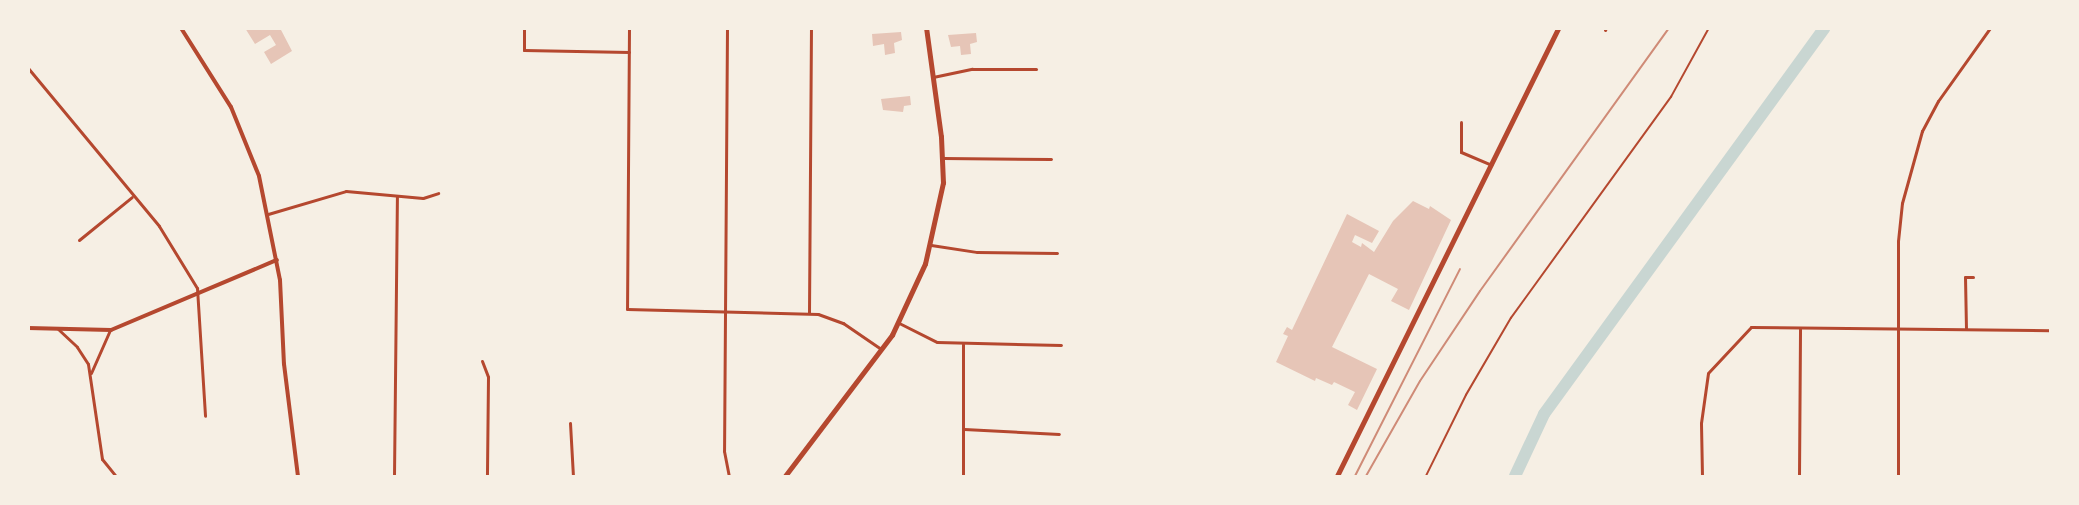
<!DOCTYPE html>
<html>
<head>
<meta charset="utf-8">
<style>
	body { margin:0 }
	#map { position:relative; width:2079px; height:505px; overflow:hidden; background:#f6efe4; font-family:"DejaVu Sans",sans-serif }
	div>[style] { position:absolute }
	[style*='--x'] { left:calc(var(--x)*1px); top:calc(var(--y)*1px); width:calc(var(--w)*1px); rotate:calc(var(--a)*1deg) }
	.river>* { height:12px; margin:-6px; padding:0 6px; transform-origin:6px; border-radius:6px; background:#c9d6d2 }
	.building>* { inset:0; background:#e6c5b7 }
	.path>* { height:1.5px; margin:-0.75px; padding:0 0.75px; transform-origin:0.75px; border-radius:0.75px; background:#b5482f }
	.minor>* { height:3px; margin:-1.5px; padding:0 1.5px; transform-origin:1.5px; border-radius:1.5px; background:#b5482f }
	.tertiary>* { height:4px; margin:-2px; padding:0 2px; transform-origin:2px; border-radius:2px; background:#b5482f }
	.secondary>* { height:4.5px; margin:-2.25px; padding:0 2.25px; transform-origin:2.25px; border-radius:2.25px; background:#b5482f }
	.rail>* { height:2px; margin:-1px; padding:0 1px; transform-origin:1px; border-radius:1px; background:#cf8b77 }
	span { translate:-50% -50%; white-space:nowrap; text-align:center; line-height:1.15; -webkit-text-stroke:4.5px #f6efe4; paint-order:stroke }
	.frame { position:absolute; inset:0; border:30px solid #f6efe4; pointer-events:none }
</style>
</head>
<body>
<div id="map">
	<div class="river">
		<div style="--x:1515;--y:476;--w:68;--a:-64.9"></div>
		<div style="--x:1544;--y:414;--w:477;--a:-54"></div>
	</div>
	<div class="building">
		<div style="clip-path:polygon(245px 28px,280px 28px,292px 51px,271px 64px,264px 52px,276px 45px,270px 35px,255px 44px)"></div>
		<div style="clip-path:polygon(901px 32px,902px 40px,894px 43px,895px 53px,885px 55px,884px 44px,873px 46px,872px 34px)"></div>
		<div style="clip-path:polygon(976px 33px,977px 42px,970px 44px,971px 54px,961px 55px,960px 46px,951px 47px,948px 35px)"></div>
		<div style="clip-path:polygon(910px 96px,911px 105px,904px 106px,903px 112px,883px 110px,881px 99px)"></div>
		<div style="clip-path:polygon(1413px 201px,1429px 209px,1430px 206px,1451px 220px,1409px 310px,1391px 301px,1398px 289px,1369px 274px,1332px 347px,1377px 369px,1357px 410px,1348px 405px,1355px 392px,1334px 382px,1332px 385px,1316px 378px,1315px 381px,1276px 362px,1288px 336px,1283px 334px,1287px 327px,1292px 330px,1347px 214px,1379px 231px,1372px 243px,1355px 235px,1352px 242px,1361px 247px,1362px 243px,1374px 252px,1393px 221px)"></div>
	</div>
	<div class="path">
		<div style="--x:1426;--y:476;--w:90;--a:-63.7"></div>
		<div style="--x:1466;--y:395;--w:89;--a:-59.7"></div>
		<div style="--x:1511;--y:318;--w:273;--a:-54.1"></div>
		<div style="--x:1671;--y:97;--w:79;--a:-61.2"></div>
	</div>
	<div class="minor">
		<div style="--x:524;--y:28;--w:22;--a:90"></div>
		<div style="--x:524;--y:50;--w:105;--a:1.1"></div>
		<div style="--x:629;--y:28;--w:281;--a:90.4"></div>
		<div style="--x:627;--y:309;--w:191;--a:1.5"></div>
		<div style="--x:818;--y:314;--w:27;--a:20"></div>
		<div style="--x:843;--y:323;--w:46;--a:34.4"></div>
		<div style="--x:727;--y:28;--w:423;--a:90.4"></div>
		<div style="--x:724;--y:451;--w:25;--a:79"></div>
		<div style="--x:1605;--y:30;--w:2;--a:-63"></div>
		<div style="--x:28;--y:68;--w:205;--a:50.3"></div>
		<div style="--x:159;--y:226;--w:73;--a:58.5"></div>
		<div style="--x:197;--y:288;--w:128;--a:86.4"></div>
		<div style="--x:933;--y:77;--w:40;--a:-12"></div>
		<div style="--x:972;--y:69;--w:64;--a:0"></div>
		<div style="--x:1461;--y:122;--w:30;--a:90"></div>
		<div style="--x:1461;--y:152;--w:33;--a:23"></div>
		<div style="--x:943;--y:158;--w:108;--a:0.5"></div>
		<div style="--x:268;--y:214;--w:81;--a:-16.4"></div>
		<div style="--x:346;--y:191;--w:77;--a:5.2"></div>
		<div style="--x:423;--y:198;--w:16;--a:-18"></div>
		<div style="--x:79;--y:240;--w:68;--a:-39.1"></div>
		<div style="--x:931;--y:245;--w:47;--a:8.7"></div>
		<div style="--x:977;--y:252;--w:80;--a:0.7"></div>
		<div style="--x:809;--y:313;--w:285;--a:-89.6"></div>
		<div style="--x:899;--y:323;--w:42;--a:26.6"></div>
		<div style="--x:937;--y:342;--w:124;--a:1.4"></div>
		<div style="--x:58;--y:329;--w:26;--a:43"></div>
		<div style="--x:77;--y:347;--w:20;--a:57"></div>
		<div style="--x:88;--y:364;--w:96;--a:81.6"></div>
		<div style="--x:102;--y:459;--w:22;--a:51"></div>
		<div style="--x:1966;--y:329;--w:52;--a:-91.1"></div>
		<div style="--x:1965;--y:277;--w:8;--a:0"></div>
		<div style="--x:963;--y:344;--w:132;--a:90"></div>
		<div style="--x:482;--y:361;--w:17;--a:69"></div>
		<div style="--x:488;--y:377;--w:99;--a:90.6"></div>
		<div style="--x:91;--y:373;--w:47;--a:-66.2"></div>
		<div style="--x:570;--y:423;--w:53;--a:86.8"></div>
		<div style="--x:964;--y:429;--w:95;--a:3"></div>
		<div style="--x:394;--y:476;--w:280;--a:-89.4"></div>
		<div style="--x:1702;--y:476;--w:53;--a:-91.1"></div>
		<div style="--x:1701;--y:423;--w:50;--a:-82"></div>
		<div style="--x:1708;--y:373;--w:63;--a:-46.9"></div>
		<div style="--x:1751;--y:327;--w:299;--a:0.6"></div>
		<div style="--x:1799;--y:476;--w:147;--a:-89.6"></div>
		<div style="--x:1898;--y:476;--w:235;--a:-90"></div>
		<div style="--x:1898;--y:241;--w:38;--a:-84"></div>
		<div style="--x:1902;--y:203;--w:75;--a:-74.5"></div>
		<div style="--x:1922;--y:131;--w:34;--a:-62"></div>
		<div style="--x:1938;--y:101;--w:90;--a:-54.5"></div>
	</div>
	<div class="tertiary">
		<div style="--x:181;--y:28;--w:93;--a:57.7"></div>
		<div style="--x:231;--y:107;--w:74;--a:67.9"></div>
		<div style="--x:259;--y:176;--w:106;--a:78.6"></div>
		<div style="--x:280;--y:280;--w:84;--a:87.3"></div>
		<div style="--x:284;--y:364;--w:113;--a:82.9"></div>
		<div style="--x:28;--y:328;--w:83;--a:1.4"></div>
		<div style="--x:111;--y:330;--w:180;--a:-22.9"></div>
	</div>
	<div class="secondary">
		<div style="--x:785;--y:476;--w:177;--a:-52.8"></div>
		<div style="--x:892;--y:335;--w:78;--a:-65.1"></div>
		<div style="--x:925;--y:264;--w:83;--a:-77.5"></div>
		<div style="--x:943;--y:183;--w:46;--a:-92.5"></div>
		<div style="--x:941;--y:137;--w:110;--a:-97.8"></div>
		<div style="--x:1337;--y:476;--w:500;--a:-63.7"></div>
	</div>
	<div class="rail">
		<div style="--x:1355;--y:476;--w:232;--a:-63.1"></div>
		<div style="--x:1366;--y:476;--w:109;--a:-60.4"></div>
		<div style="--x:1420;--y:381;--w:108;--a:-56.3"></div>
		<div style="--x:1480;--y:291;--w:324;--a:-54.3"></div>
	</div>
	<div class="frame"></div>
</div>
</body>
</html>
